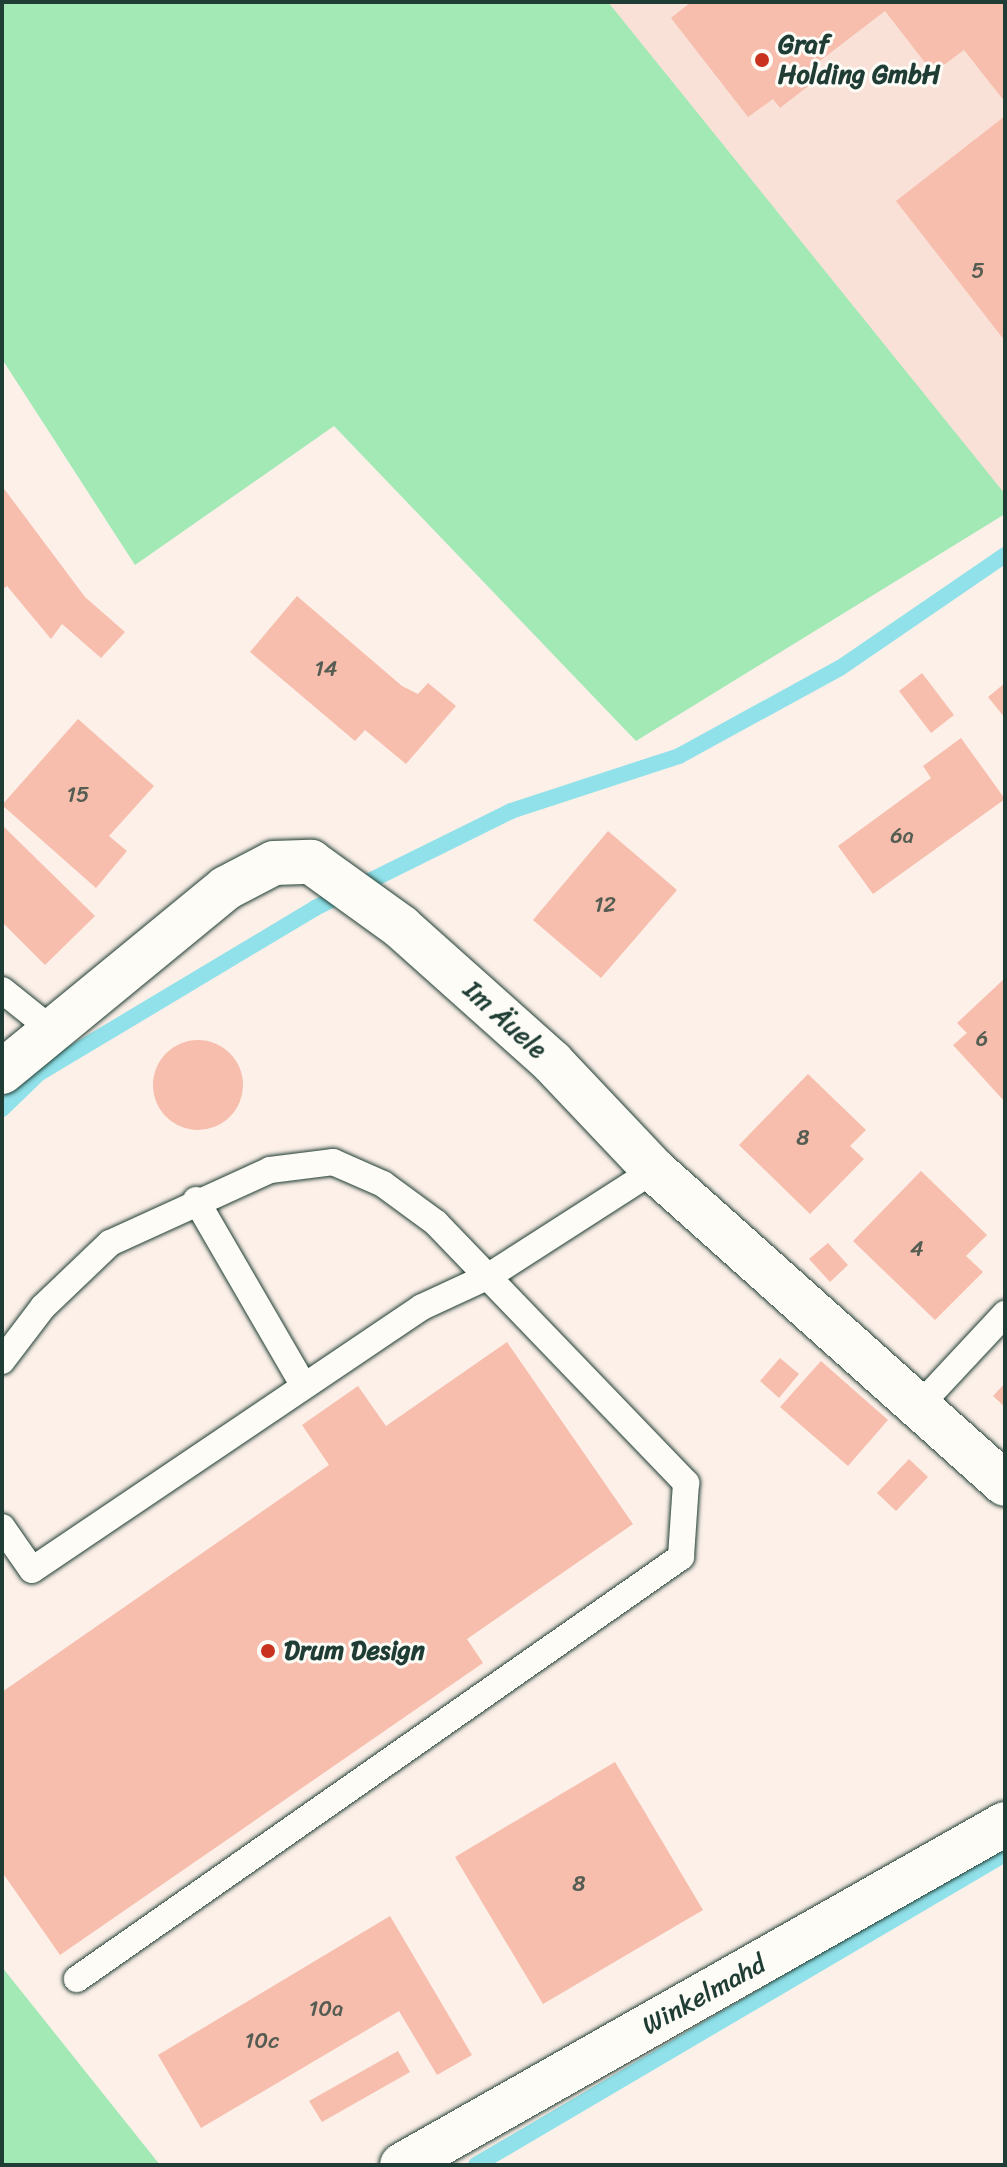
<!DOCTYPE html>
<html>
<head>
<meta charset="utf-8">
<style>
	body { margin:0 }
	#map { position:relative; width:1007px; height:2167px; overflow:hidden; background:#fcf0e8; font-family:Sriracha,sans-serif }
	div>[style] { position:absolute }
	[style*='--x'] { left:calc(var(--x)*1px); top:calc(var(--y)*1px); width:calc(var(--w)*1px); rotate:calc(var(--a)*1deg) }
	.built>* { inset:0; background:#fae1d7 }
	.green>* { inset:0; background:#a2e9b6 }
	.stream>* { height:16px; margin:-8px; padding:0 8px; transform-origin:8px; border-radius:8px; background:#90e1e9 }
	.building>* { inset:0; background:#f7beae }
	.round { border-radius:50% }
	.roads { filter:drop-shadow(0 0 2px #1f3d34) drop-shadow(0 0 2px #1f3d34) }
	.service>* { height:26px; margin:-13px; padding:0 13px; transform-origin:13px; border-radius:13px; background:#fdfcf7 }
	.minor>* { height:44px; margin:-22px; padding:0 22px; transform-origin:22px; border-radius:22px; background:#fdfcf7 }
	.dots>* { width:22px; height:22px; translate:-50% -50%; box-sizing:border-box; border:4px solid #fdfcf7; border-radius:50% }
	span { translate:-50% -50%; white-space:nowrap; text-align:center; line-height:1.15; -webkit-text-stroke:6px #fdfcf7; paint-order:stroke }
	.number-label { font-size:22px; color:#555d52 }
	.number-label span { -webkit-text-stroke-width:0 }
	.poi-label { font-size:26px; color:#1f3d34; font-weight:700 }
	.left { translate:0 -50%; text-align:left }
	.street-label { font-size:26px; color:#1f3d34 }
	.frame { position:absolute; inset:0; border:4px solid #1f3d34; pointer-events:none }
</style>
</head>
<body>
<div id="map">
	<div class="built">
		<div style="clip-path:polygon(600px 2px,1005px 2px,1005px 495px)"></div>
	</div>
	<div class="green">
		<div style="clip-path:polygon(2px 2px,608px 2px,1005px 494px,1005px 514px,636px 741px,334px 426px,135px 565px,2px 359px)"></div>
		<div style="clip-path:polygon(2px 1967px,160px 2165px,2px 2165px)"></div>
	</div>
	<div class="stream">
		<div style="--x:2;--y:1109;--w:50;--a:-44.2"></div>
		<div style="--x:38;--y:1074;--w:323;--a:-30.9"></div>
		<div style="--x:315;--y:908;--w:219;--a:-26.3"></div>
		<div style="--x:511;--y:811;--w:177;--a:-18.1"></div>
		<div style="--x:679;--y:756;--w:183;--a:-28.7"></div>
		<div style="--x:840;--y:668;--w:200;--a:-34.4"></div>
		<div style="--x:476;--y:2165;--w:614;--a:-30.45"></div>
	</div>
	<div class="building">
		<div style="clip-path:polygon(691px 2px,1005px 2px,1005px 102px,964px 50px,933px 73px,885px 11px,808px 70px,816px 80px,780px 108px,773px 99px,748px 117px,671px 18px)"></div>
		<div style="clip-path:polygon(1005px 116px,1005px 341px,896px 201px)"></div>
		<div style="clip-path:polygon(2px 486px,85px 597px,125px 632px,101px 658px,62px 624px,51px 639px,7px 586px,2px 590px)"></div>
		<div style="clip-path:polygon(297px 596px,402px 686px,418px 694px,428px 683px,456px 706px,406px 764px,365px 730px,355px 741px,250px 652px)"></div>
		<div style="clip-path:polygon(922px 673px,954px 715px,931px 733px,899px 691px)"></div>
		<div style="clip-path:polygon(1005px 683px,1005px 718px,988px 697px)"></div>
		<div style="clip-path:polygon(78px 719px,154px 786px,109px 836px,127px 851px,96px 888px,2px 805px)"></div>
		<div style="clip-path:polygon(961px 738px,1005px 799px,873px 894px,838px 846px,931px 778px,923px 766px)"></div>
		<div style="clip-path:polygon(2px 825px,95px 916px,45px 965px,2px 922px)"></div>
		<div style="clip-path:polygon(608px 831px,677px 890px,601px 978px,533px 920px)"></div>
		<div style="clip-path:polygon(1005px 978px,1005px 1102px,953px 1045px,967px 1033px,957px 1023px)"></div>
		<div class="round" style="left:153px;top:1040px;width:90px;height:90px"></div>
		<div style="clip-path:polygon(808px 1074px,866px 1130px,850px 1146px,864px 1159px,810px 1214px,739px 1145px)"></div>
		<div style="clip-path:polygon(921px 1171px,987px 1235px,966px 1256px,983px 1272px,935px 1320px,853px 1241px)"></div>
		<div style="clip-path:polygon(828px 1243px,848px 1265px,830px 1282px,809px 1259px)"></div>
		<div style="clip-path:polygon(507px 1342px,633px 1524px,467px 1639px,483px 1663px,60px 1955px,2px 1872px,2px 1692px,329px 1465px,302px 1425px,358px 1386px,386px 1426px)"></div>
		<div style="clip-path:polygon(780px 1358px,799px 1374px,779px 1398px,760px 1381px)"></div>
		<div style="clip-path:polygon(821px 1361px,888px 1420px,848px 1466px,780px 1407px)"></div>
		<div style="clip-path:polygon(1005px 1383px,1005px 1407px,993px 1396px)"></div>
		<div style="clip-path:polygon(909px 1459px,928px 1477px,896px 1511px,877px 1493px)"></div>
		<div style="clip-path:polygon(615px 1762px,703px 1910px,543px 2004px,455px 1857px)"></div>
		<div style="clip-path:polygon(390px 1916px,472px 2055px,437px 2075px,399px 2011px,201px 2128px,158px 2055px)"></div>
		<div style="clip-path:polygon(398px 2051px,410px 2072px,322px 2122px,309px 2101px)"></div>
	</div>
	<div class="roads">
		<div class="service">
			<div style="--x:2;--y:990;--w:64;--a:38.7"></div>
			<div style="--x:196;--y:1200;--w:215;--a:59.9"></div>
			<div style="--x:2;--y:1361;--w:68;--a:-52.8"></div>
			<div style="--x:43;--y:1307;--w:93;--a:-43.7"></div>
			<div style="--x:110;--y:1243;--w:176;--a:-24.5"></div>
			<div style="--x:270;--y:1170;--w:64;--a:-7.2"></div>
			<div style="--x:333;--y:1162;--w:55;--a:23.7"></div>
			<div style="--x:383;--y:1184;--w:66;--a:36.3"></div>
			<div style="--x:436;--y:1223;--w:361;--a:46.1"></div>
			<div style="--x:686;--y:1483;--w:74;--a:93.9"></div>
			<div style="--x:681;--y:1557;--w:737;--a:145.06"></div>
			<div style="--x:920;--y:1405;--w:125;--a:-47"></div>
			<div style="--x:2;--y:1527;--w:52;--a:55.1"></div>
			<div style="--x:32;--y:1570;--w:470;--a:-34"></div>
			<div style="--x:422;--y:1307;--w:74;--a:-24.8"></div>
			<div style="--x:489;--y:1276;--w:196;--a:-32.7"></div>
		</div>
		<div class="minor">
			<div style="--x:2;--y:1072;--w:290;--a:-39.4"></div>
			<div style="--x:226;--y:888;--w:54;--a:-27.5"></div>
			<div style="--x:274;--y:863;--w:37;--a:-2"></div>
			<div style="--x:311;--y:862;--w:111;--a:35.8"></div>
			<div style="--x:401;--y:927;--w:203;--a:41.8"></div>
			<div style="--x:552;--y:1062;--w:149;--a:46.6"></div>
			<div style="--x:654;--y:1170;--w:471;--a:41.8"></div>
			<div style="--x:402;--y:2165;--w:693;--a:-29.49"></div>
		</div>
	</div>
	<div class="dots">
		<div style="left:762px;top:60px;background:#c8321e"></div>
		<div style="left:268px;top:1651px;background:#c8321e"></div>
	</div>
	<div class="number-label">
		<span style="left:978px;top:271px">5</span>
		<span style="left:326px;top:669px">14</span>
		<span style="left:78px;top:795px">15</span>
		<span style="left:902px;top:836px">6a</span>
		<span style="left:605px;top:905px">12</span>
		<span style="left:982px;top:1039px">6</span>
		<span style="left:803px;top:1138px">8</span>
		<span style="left:917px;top:1249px">4</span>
		<span style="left:579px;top:1884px">8</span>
		<span style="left:326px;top:2009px">10a</span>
		<span style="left:262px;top:2041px">10c</span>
	</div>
	<div class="poi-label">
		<span class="left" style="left:778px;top:60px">Graf<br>Holding GmbH</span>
		<span class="left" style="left:284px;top:1651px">Drum Design</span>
	</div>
	<div class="street-label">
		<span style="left:505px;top:1020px;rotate:42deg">Im Äuele</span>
		<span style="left:704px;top:1995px;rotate:-29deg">Winkelmahd</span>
	</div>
	<div class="frame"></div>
</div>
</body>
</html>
